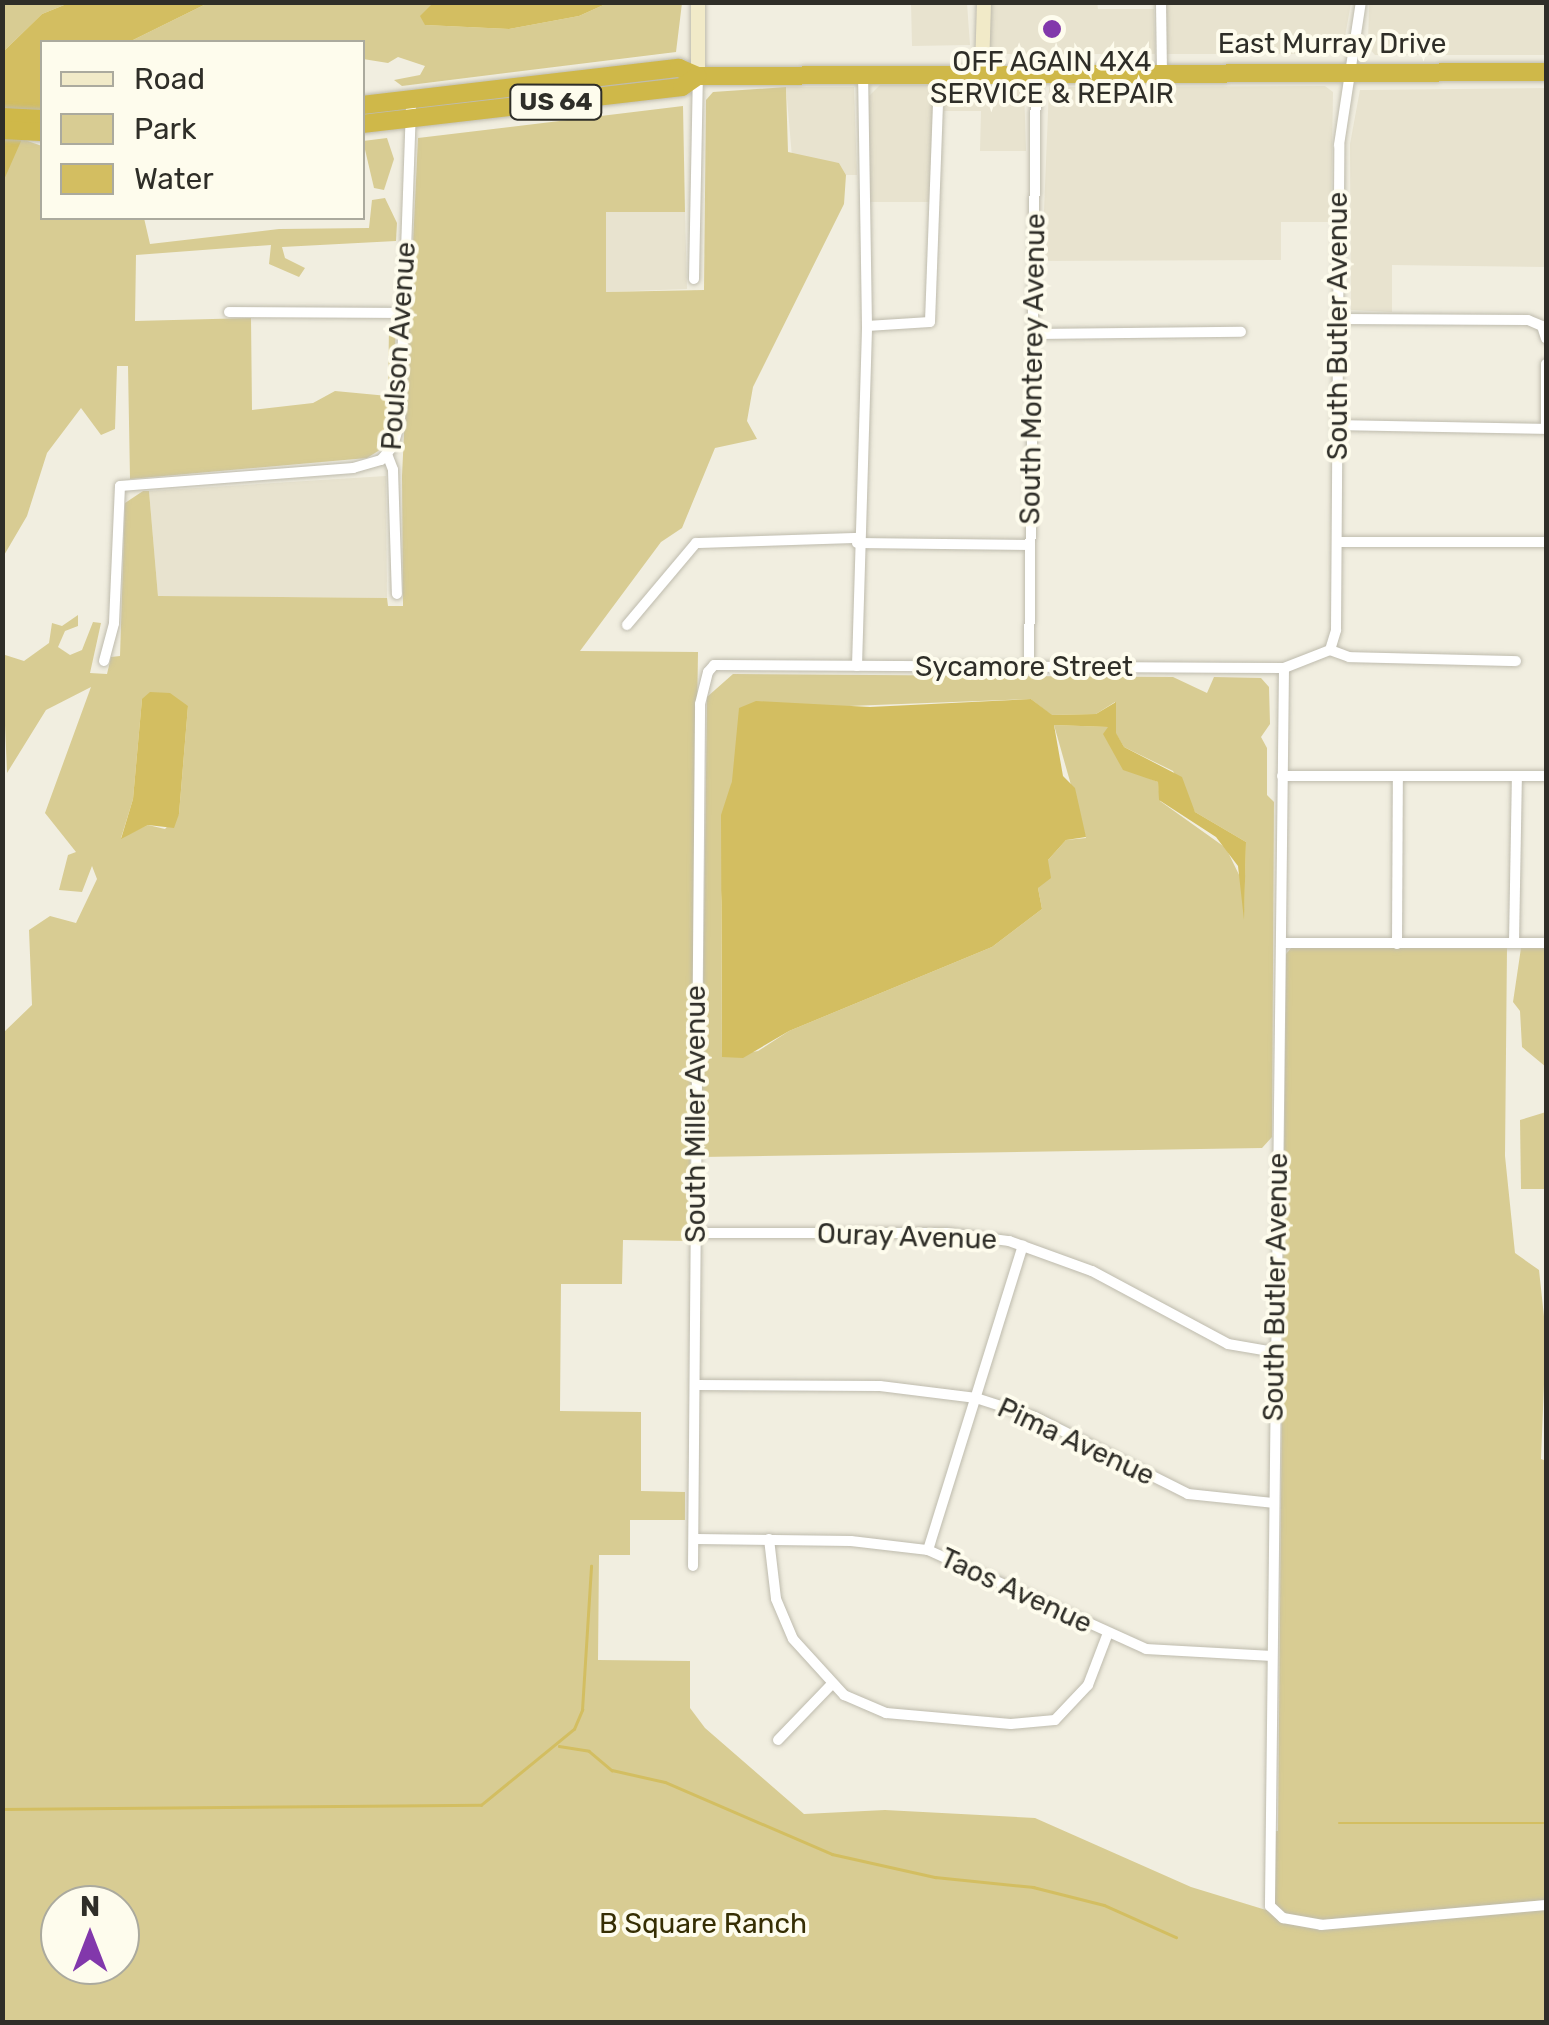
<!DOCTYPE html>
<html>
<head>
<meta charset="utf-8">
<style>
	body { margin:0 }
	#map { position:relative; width:1549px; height:2025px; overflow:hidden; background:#f1eee0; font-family:Rubik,sans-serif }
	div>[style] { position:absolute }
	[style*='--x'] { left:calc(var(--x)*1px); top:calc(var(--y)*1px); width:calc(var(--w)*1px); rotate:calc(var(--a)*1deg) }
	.built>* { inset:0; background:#e8e3cf }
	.green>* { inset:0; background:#d8cc93 }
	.water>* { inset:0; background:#d3be61 }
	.stream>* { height:2.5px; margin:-1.25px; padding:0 1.25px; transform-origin:1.25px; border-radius:1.25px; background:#d3be61 }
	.roads { filter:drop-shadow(0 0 2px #bebbad) drop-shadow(0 0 2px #bebbad) }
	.street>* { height:10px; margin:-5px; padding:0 5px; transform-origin:5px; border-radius:5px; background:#fff }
	.secondary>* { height:14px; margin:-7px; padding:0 7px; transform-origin:7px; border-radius:7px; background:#f1eac8 }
	.highway>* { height:18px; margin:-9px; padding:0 9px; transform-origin:9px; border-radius:9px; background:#cfb849 }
	.dots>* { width:28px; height:28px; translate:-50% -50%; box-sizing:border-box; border:5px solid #fefced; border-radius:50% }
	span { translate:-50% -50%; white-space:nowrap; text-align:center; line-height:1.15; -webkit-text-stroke:8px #fefced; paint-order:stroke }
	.shield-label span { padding:2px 8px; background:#fefced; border:2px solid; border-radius:8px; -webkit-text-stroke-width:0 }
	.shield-label { font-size:25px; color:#2f2e28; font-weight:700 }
	.street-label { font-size:28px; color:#2f2e28 }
	.poi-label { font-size:28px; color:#2f2e28 }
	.park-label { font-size:28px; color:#362e03 }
	.frame { position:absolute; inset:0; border:5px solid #2f2e28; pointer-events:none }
	.legend { position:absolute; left:40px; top:40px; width:325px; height:180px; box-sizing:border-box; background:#fefced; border:2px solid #abaa9e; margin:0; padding:12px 18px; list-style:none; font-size:30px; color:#2f2e28 }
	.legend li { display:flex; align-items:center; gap:20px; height:50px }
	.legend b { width:50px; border:2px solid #abaa9e }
	.north { position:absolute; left:40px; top:1885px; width:100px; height:100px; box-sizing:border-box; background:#fefced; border:2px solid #abaa9e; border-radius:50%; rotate:0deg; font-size:28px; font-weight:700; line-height:40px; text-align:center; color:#2f2e28 }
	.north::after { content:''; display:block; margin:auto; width:35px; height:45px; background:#8238ab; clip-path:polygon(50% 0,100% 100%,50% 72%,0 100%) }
</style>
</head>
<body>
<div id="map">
	<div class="built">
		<div style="clip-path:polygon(1097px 2px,1098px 9px,1154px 9px,1155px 54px,1002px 54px,989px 45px,990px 3px)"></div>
		<div style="clip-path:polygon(911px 3px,967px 3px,970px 45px,912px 46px)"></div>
		<div style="clip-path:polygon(1165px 3px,1351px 3px,1343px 48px,1335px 54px,1167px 54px)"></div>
		<div style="clip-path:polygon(1369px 3px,1546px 3px,1546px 55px,1375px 55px,1368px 47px)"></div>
		<div style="clip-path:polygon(880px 85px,934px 85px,931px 202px,869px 202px,869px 96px)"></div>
		<div style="clip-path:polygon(944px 85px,1024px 86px,1026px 151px,980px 151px,981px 111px,944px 111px)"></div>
		<div style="clip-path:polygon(1325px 86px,1333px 92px,1331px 222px,1281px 222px,1281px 260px,1042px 261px,1049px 87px)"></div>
		<div style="clip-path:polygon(786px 87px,854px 87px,857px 175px,846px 175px,839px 163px,792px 157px)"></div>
		<div style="clip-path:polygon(1546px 88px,1546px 267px,1392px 265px,1392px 312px,1351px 310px,1350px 144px,1360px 90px)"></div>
		<div style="clip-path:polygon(606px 212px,685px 212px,687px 289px,606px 292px)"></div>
		<div style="clip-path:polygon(386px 476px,387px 598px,158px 596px,149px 491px)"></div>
	</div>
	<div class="green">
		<div style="clip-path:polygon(3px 3px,69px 3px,42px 14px,3px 52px)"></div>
		<div style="clip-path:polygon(208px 3px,433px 3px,425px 25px,509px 29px,579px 16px,608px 3px,682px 3px,676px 52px,402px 86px,394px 80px,420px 75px,425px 66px,398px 57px,388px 63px,363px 59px,362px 42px,129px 42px)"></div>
		<div style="clip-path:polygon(evenodd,786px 87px,788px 152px,839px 163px,846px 175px,844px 204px,753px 387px,747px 421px,757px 439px,715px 448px,682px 528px,661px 542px,580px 651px,698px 652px,689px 1241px,623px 1240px,622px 1284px,561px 1284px,560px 1411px,641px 1412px,641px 1491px,685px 1492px,685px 1520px,630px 1520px,630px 1555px,599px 1555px,598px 1660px,690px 1661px,690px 1708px,705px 1728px,804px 1814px,885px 1810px,1035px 1818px,1191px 1887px,1266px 1910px,1267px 1832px,1278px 1831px,1286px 954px,1291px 948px,1507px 948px,1505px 1156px,1515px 1253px,1539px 1270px,1546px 1335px,1541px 1459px,1546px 1461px,1546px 1900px,1287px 1923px,1319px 1930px,1546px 1909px,1546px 2022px,3px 2022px,3px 1033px,32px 1005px,29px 930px,50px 916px,76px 923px,97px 879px,92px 866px,82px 892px,59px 890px,68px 855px,76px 852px,45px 813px,91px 687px,46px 710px,7px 773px,2px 654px,24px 661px,49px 643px,52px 623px,62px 626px,78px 615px,78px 626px,65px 631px,58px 647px,70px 655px,82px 650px,93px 622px,101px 623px,90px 673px,107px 674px,111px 657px,120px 656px,125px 503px,143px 491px,149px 491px,158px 596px,387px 598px,388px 606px,403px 606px,402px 476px,418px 138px,683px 106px,685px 212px,606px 212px,606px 292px,704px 290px,706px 100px,713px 92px,786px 87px,142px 699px,188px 706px,179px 814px,165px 829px,148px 825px,121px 838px,133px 799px,142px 699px,786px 87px,60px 1905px,120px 1905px,120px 1965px,60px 1965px,60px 1905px)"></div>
		<div style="clip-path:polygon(387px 138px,394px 159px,384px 190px,374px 188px,363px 141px)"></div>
		<div style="clip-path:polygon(22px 139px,42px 146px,42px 218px,144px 218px,150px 244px,279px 229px,369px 228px,372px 200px,385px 198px,397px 223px,396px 241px,282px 247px,285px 258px,305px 268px,299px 277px,269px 264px,271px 245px,136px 255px,135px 321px,251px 318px,252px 410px,313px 403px,335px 391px,388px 396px,389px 326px,396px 320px,393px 423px,383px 448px,367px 458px,130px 479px,128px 366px,117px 366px,115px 429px,101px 435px,81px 408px,47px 453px,27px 516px,3px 557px,3px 154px)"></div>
		<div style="clip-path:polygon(evenodd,733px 674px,1173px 677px,1207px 693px,1214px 677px,1261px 678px,1269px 687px,1270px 724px,1261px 737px,1267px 748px,1267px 795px,1274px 802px,1272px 1137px,1262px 1148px,701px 1157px,707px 697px,733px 674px,1031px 699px,1051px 715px,1096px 714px,1115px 702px,1116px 734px,1124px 747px,1173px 771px,1195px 812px,1246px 842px,1244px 910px,1242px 881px,1226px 848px,1160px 801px,1158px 782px,1146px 777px,1109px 727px,1054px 725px,1086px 838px,1066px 840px,1048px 860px,1038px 888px,1042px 909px,992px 947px,789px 1031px,758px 1051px,722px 1057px,721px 901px,732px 781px,823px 707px,1031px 699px)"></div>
		<div style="clip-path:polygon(1521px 948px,1546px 948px,1546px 1067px,1522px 1047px,1520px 1011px,1513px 1002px)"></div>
		<div style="clip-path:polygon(1546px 1112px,1546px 1189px,1521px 1189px,1520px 1120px)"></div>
	</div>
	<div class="water">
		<div style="clip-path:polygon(69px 3px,208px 3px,129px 42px,42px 42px,42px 121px,22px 139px,3px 182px,3px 52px,42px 14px)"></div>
		<div style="clip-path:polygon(433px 3px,608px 3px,579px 16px,509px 29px,425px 25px,420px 16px)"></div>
		<div style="clip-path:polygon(150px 692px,170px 693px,188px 706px,179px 814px,174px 828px,148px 825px,121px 839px,133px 799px,142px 699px)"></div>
		<div style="clip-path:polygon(1031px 699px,1052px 715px,1096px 714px,1116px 702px,1116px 733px,1124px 747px,1182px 777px,1195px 812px,1246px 842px,1244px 920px,1238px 866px,1216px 837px,1159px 800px,1158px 782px,1123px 770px,1103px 734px,1108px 727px,1054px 725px,1063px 776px,1075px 788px,1086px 837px,1066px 840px,1048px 860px,1051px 878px,1038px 888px,1042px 909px,992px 947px,789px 1031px,743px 1058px,722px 1057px,721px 815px,732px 781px,739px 708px,756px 701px,870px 707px)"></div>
	</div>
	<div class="stream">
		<div style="--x:559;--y:1746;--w:30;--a:9"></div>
		<div style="--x:589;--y:1751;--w:30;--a:40"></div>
		<div style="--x:612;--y:1770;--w:54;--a:12.8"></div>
		<div style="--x:665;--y:1782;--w:182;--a:23.3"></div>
		<div style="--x:832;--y:1854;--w:106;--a:12.6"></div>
		<div style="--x:935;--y:1877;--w:99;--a:5.8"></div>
		<div style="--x:1033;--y:1887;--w:73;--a:14.2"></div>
		<div style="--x:1104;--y:1905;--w:79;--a:24"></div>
		<div style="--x:2;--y:1809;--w:479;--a:-0.5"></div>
		<div style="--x:481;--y:1805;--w:120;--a:-39.3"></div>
		<div style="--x:574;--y:1729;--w:21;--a:-67"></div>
		<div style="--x:582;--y:1710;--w:144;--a:-86.4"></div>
		<div style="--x:1339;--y:1823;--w:207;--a:0"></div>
	</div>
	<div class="roads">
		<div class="street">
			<div style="--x:1161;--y:2;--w:69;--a:89.2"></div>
			<div style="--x:694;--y:279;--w:202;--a:-88.9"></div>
			<div style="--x:229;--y:312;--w:175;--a:0.3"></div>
			<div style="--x:1339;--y:319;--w:189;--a:0.3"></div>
			<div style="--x:1528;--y:320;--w:15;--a:23"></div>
			<div style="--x:1542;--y:326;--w:13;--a:72"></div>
			<div style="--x:867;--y:326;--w:63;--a:-3.6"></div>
			<div style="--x:930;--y:322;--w:249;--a:-87.9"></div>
			<div style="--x:1035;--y:334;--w:206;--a:-0.6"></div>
			<div style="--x:1338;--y:425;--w:208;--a:1.1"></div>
			<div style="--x:1546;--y:429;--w:65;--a:-90"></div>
			<div style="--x:387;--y:454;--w:17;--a:69"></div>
			<div style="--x:393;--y:470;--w:124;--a:88.2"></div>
			<div style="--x:1337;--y:542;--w:209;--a:0"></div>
			<div style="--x:857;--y:543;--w:173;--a:0.7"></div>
			<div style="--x:627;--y:625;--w:107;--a:-49.9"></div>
			<div style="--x:696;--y:543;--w:161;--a:-1.8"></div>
			<div style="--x:1330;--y:650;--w:21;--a:-73"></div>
			<div style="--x:1336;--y:630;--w:485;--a:-89.6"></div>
			<div style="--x:1339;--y:145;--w:145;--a:-81.3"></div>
			<div style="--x:1330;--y:650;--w:20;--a:20"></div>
			<div style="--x:1349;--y:657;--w:167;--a:1.4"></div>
			<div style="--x:104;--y:661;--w:39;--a:-75"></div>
			<div style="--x:114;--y:623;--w:137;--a:-87.5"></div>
			<div style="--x:120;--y:486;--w:234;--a:-4.4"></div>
			<div style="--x:353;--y:468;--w:29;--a:-16"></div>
			<div style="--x:381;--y:460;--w:18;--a:-49"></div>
			<div style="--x:393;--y:446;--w:25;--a:-74"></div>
			<div style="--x:400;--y:422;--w:323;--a:-88"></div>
			<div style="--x:857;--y:666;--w:340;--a:-88.3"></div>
			<div style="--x:867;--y:326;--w:253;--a:-90.9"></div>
			<div style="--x:1029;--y:668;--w:596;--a:-89.33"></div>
			<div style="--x:1284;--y:668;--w:1238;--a:90.65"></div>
			<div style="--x:1270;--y:1906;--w:18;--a:43"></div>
			<div style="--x:1283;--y:1918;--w:39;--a:10"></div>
			<div style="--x:1321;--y:1925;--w:226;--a:-5.1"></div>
			<div style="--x:1282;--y:776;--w:264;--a:0"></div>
			<div style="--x:1283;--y:943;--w:263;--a:0"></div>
			<div style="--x:1514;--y:943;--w:166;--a:-89"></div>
			<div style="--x:1397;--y:944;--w:168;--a:-89.7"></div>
			<div style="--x:695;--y:1233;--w:252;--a:0"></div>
			<div style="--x:947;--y:1233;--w:63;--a:7.4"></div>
			<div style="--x:1009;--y:1241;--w:88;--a:19.9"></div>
			<div style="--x:1092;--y:1271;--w:154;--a:28.2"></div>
			<div style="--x:1228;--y:1344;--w:48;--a:9.7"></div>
			<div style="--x:697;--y:1385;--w:183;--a:0.3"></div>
			<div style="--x:880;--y:1386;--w:97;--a:7.1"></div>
			<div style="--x:976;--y:1398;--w:62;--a:17.9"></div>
			<div style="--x:1035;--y:1417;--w:171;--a:26.7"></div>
			<div style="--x:1188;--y:1494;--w:85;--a:6"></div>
			<div style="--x:696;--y:1539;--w:155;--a:0.7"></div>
			<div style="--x:851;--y:1541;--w:78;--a:6.7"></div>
			<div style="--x:928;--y:1550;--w:239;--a:24.4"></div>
			<div style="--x:1146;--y:1649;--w:126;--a:3.2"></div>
			<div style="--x:769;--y:1539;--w:60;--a:83.3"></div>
			<div style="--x:776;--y:1599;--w:43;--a:67"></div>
			<div style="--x:793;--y:1639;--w:76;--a:47.7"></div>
			<div style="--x:844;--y:1695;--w:46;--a:23.2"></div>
			<div style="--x:886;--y:1713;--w:125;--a:5"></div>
			<div style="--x:1011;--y:1724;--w:44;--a:-5.2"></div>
			<div style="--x:1055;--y:1720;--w:48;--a:-46.7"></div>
			<div style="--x:1088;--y:1685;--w:56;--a:-69"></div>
			<div style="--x:928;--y:1550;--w:319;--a:-72.7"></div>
			<div style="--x:693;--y:1566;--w:862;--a:-89.53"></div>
			<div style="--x:700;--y:704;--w:33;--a:-76"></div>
			<div style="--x:708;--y:672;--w:9;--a:-49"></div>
			<div style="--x:714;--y:665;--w:570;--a:0.3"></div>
			<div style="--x:1284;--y:668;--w:49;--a:-21.4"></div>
			<div style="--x:778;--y:1740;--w:76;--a:-46.1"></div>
		</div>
		<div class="secondary">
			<div style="--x:698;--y:2;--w:74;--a:90"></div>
			<div style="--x:982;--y:70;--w:68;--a:-88.3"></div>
		</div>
		<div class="highway">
			<div style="--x:362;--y:105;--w:319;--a:-6.7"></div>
			<div style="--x:679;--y:68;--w:21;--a:23"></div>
			<div style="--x:698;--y:76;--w:848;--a:-0.27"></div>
			<div style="--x:2;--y:117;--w:40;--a:2.9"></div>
			<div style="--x:362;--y:124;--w:322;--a:-6.6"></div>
			<div style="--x:682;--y:87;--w:19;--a:-35"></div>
			<div style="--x:2;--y:130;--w:40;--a:2.9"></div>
		</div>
	</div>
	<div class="dots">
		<div style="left:1052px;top:29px;background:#8238ab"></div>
	</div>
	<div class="shield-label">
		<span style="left:556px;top:102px">US 64</span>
	</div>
	<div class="street-label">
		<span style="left:1332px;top:44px">East Murray Drive</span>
		<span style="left:1338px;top:326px;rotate:-90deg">South Butler Avenue</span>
		<span style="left:399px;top:346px;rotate:-86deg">Poulson Avenue</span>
		<span style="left:1033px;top:369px;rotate:-89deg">South Monterey Avenue</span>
		<span style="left:1024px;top:667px">Sycamore Street</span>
		<span style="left:696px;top:1114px;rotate:-90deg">South Miller Avenue</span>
		<span style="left:907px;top:1237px;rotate:2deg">Ouray Avenue</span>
		<span style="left:1276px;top:1287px;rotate:-89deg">South Butler Avenue</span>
		<span style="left:1076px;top:1442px;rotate:25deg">Pima Avenue</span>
		<span style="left:1016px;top:1591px;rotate:25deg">Taos Avenue</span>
	</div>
	<div class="poi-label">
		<span style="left:1052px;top:78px">OFF AGAIN 4X4<br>SERVICE &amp; REPAIR</span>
	</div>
	<div class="park-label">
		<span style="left:703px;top:1924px">B Square Ranch</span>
	</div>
	<div class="frame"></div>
	<ul class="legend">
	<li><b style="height:12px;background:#f1eac8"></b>Road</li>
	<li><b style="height:28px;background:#d8cc93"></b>Park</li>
	<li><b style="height:28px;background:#d3be61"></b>Water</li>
	</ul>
	<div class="north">N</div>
</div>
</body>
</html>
